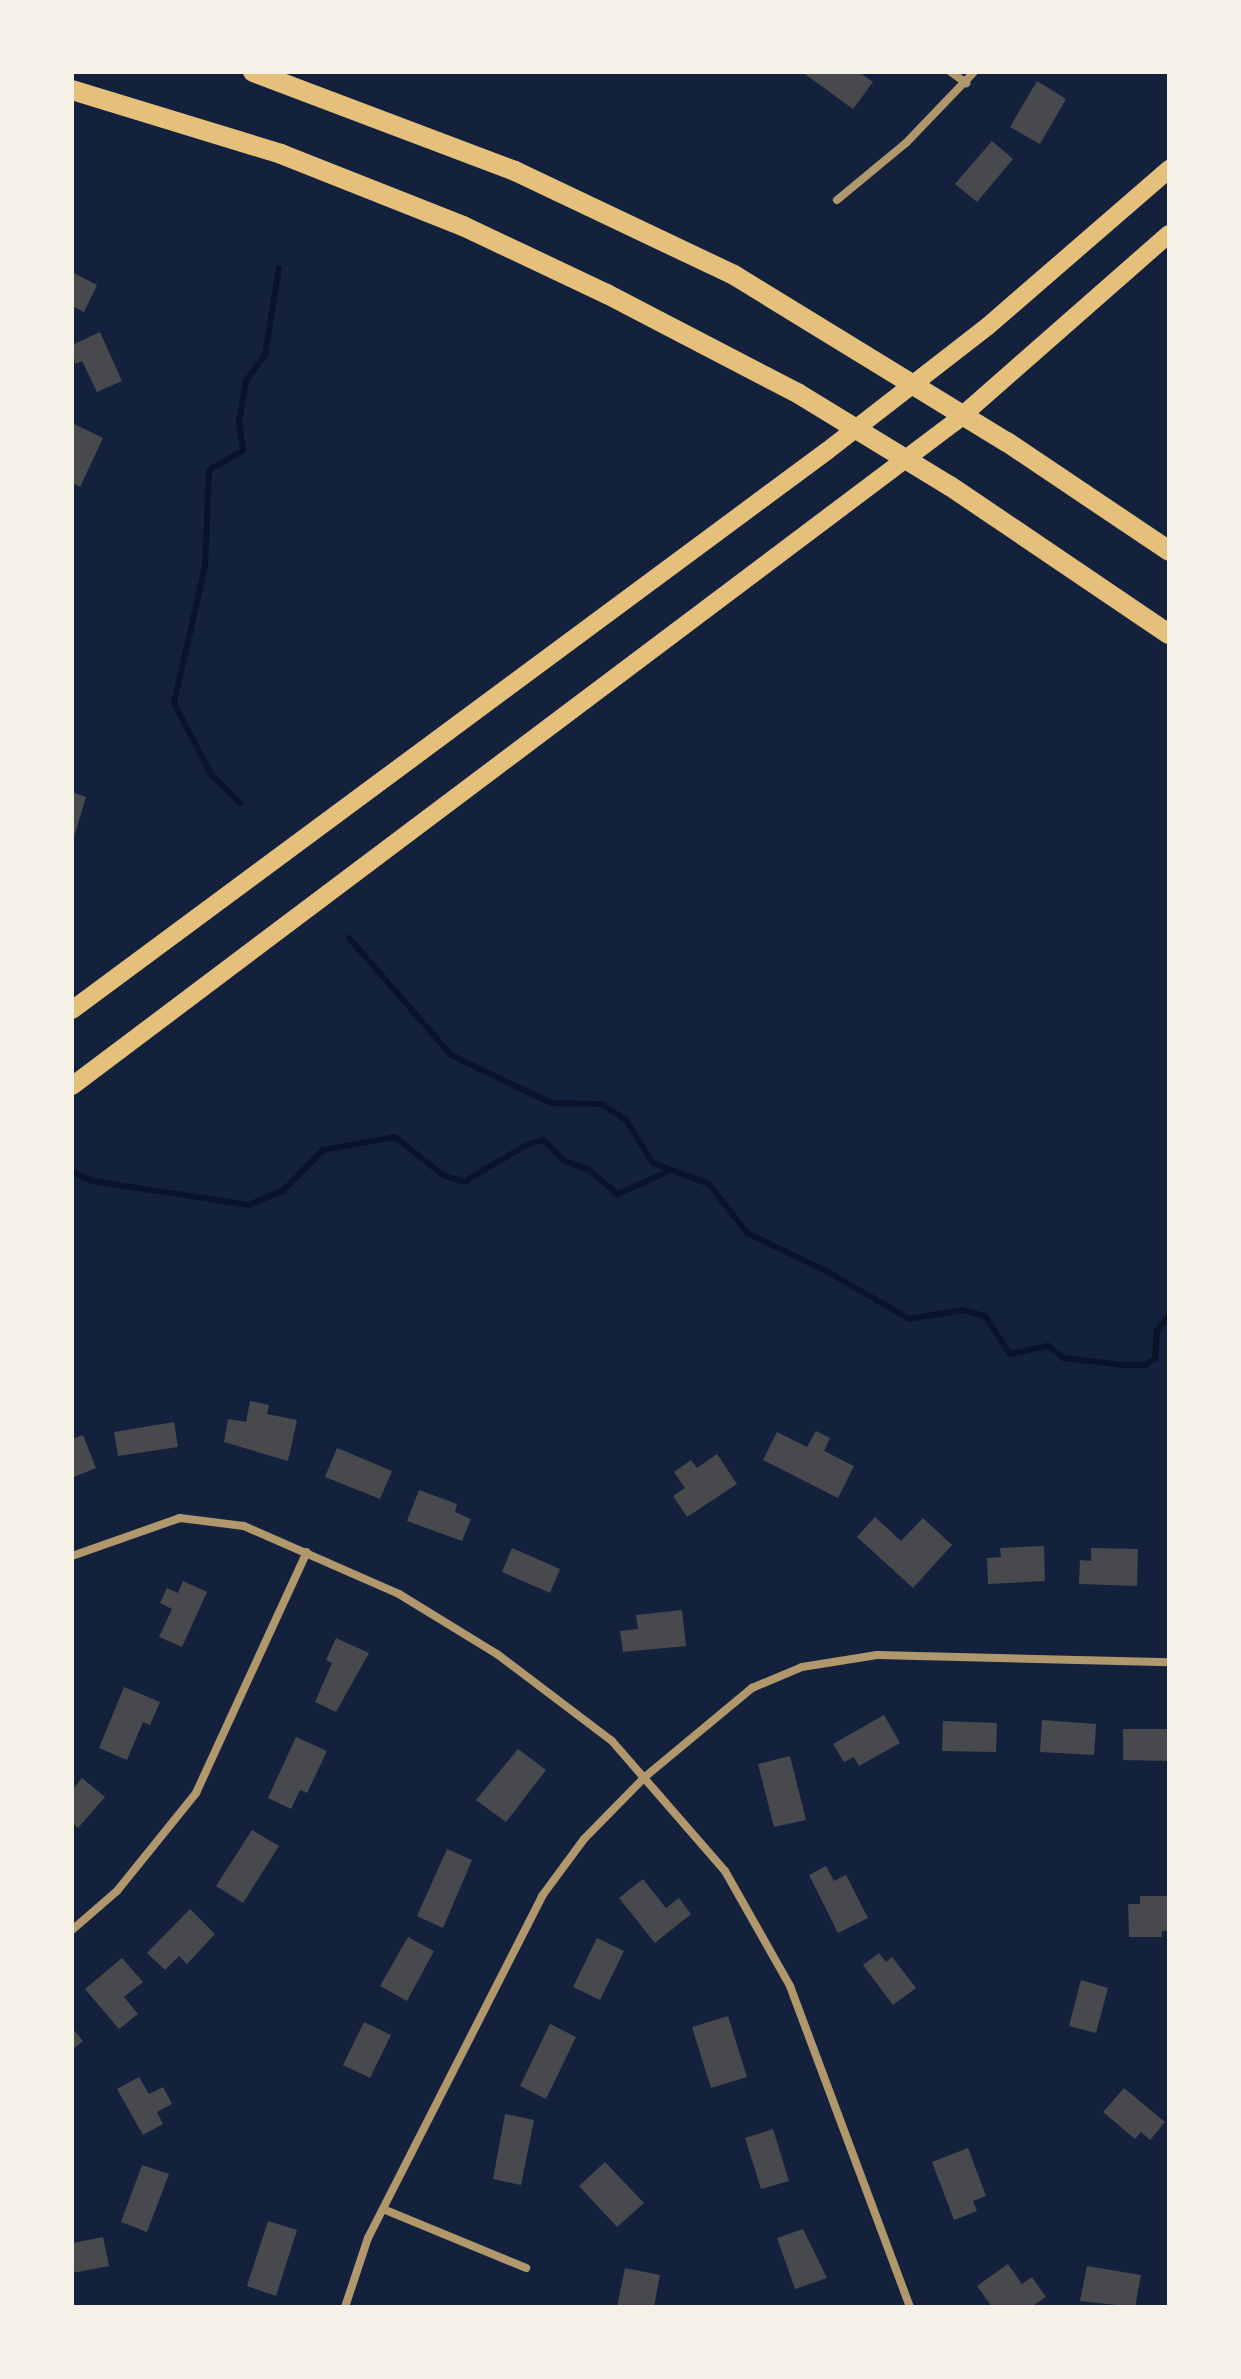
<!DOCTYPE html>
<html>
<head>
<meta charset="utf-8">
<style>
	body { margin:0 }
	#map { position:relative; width:1241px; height:2379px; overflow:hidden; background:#14213d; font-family:Commissioner,sans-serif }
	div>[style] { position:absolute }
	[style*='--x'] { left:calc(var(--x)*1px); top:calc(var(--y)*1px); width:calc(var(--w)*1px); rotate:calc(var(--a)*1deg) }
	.stream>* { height:6px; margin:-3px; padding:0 3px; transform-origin:3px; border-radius:3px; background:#0b132b }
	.building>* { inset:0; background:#48494c }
	.minor>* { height:8px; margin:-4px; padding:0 4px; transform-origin:4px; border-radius:4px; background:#b1986c }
	.primary>* { height:18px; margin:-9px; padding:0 9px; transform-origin:9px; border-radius:9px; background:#e5c07b }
	.motorway>* { height:20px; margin:-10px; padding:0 10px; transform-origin:10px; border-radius:10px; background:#e5c07b }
	span { translate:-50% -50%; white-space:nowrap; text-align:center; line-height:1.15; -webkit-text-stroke:8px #f6f1e7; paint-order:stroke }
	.frame { position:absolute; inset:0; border:74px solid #f6f1e7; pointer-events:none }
</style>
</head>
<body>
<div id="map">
	<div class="stream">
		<div style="--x:240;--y:803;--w:41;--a:-135"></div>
		<div style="--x:211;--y:774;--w:80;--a:-117.5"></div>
		<div style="--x:174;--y:703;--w:140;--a:-77.2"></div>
		<div style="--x:205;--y:566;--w:96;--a:-87.6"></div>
		<div style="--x:209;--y:470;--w:39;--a:-30"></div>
		<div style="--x:243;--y:450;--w:28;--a:-98"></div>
		<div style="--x:239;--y:422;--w:42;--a:-80.3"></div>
		<div style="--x:246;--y:381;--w:32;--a:-54"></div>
		<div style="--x:265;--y:355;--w:88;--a:-80.9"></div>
		<div style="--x:349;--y:938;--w:155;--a:48.9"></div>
		<div style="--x:451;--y:1055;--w:111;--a:25.6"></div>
		<div style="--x:551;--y:1103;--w:50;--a:1.1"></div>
		<div style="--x:601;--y:1104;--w:30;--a:33"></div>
		<div style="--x:626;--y:1120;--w:51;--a:57.9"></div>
		<div style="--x:653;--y:1163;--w:60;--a:20.6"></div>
		<div style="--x:709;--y:1184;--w:62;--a:52.2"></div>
		<div style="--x:747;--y:1233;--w:92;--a:25.7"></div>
		<div style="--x:830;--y:1273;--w:91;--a:30.2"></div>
		<div style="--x:909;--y:1319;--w:54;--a:-9.6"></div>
		<div style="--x:962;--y:1310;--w:24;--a:15"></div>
		<div style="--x:985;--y:1316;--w:45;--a:56.7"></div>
		<div style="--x:1010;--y:1354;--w:39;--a:-12"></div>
		<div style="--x:1048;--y:1346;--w:20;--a:37"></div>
		<div style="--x:1064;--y:1358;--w:58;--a:6.9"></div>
		<div style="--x:1122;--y:1365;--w:24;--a:0"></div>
		<div style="--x:1146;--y:1365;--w:11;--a:-38"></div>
		<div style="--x:1155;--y:1358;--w:27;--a:-86"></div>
		<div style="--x:1157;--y:1331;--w:19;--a:-51"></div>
		<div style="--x:72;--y:1172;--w:22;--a:24"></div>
		<div style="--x:92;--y:1181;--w:158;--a:8.7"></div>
		<div style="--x:248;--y:1205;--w:38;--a:-22"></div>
		<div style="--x:283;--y:1191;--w:57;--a:-45.7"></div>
		<div style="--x:323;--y:1150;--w:73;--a:-10.2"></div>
		<div style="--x:395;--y:1137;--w:61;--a:38.4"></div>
		<div style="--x:443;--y:1175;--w:22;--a:18"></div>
		<div style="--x:464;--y:1182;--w:74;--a:-30.7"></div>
		<div style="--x:528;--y:1144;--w:16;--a:-14"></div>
		<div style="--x:544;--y:1140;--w:28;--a:46"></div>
		<div style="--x:563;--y:1160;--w:28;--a:21"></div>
		<div style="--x:589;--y:1170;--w:38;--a:40"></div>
		<div style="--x:618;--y:1194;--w:54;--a:-24.2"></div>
	</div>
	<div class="building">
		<div style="clip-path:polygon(802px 72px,859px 72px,873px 82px,853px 109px)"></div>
		<div style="clip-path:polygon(1037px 81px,1066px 99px,1040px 144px,1010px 127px)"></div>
		<div style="clip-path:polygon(992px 141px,1013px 159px,977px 202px,955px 184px)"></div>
		<div style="clip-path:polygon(72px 272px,97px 285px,84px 312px,72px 306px)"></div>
		<div style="clip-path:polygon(100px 332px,122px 381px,97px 392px,82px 361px,75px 364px,72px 345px)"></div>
		<div style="clip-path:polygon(72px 423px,103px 438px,80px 487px,72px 483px)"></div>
		<div style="clip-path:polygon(72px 792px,86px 797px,73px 840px,72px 839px)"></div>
		<div style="clip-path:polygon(250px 1401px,269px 1405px,267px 1414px,297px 1420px,288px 1461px,224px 1442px,228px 1419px,246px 1422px)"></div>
		<div style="clip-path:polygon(174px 1422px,178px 1447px,118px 1456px,114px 1432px)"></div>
		<div style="clip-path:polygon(816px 1431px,830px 1438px,824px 1451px,854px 1466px,838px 1498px,763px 1460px,777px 1432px,807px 1447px)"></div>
		<div style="clip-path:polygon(83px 1435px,96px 1468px,74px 1477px,72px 1439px)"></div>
		<div style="clip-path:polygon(337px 1448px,392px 1471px,380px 1499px,325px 1477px)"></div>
		<div style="clip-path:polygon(717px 1454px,737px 1484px,687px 1517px,673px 1496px,685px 1488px,674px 1472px,691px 1460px,697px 1468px)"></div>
		<div style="clip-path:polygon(419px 1490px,457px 1504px,455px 1512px,471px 1519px,462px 1541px,407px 1521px)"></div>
		<div style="clip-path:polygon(875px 1517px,901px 1541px,923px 1518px,952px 1545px,913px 1588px,857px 1537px)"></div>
		<div style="clip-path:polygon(1044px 1546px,1045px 1581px,988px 1584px,987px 1558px,1001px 1557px,1000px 1548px)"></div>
		<div style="clip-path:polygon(512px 1548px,560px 1569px,550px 1593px,502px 1572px)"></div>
		<div style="clip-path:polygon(1091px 1548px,1138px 1549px,1137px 1586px,1079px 1584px,1080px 1560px,1091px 1561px)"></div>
		<div style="clip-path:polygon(183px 1581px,207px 1592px,182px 1647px,159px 1637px,172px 1609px,160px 1603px,167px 1588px,178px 1593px)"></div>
		<div style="clip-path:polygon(682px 1610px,686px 1646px,623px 1652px,620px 1631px,638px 1629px,636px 1615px)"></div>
		<div style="clip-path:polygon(336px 1638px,369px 1653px,336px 1712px,315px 1702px,332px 1663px,326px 1660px)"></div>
		<div style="clip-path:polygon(124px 1687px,160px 1702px,150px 1725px,143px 1722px,127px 1760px,99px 1748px)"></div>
		<div style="clip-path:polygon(884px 1715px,900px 1743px,859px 1766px,854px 1757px,844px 1762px,833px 1744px)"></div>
		<div style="clip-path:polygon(1042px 1720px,1096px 1724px,1094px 1755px,1040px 1752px)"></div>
		<div style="clip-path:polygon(943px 1721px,997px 1723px,996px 1752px,942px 1751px)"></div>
		<div style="clip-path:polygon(1123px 1729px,1169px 1729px,1169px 1761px,1123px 1760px)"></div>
		<div style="clip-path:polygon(296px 1737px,327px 1751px,307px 1793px,300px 1790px,291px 1809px,268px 1798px)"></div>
		<div style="clip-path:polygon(518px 1749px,546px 1770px,506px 1822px,476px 1800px)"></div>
		<div style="clip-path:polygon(790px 1756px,806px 1820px,774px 1827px,758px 1764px)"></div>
		<div style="clip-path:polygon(82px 1778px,105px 1797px,78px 1828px,72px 1822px,72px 1790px)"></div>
		<div style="clip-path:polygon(252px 1830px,279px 1846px,243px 1903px,216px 1886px)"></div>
		<div style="clip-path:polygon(447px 1849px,472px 1860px,443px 1928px,417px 1916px)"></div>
		<div style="clip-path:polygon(826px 1866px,834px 1881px,846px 1875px,868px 1918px,838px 1933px,809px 1875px)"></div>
		<div style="clip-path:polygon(643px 1879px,666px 1908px,679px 1898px,691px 1914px,655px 1943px,619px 1898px)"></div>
		<div style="clip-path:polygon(1140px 1896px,1169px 1896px,1169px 1931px,1162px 1931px,1162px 1937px,1129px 1937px,1128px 1904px,1140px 1904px)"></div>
		<div style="clip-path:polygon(190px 1909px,215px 1934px,187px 1964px,179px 1956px,165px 1970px,147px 1953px)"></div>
		<div style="clip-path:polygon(408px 1937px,434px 1951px,407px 2001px,380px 1986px)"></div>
		<div style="clip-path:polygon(597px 1938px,624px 1951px,600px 2000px,573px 1987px)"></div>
		<div style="clip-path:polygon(879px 1953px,886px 1962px,892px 1957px,916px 1988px,893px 2005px,863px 1965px)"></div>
		<div style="clip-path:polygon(122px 1958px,143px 1982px,124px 1997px,138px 2014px,119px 2029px,85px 1989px)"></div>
		<div style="clip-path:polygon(1081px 1980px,1108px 1988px,1096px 2033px,1069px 2026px)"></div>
		<div style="clip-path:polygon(728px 2016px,747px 2077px,711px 2088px,692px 2027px)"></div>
		<div style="clip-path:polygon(364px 2022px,391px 2035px,370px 2078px,343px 2065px)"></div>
		<div style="clip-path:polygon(550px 2024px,576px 2037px,546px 2099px,520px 2086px)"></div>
		<div style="clip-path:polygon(72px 2028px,83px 2041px,72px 2050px)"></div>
		<div style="clip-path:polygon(139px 2077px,149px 2094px,163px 2087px,172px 2104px,157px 2112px,163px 2124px,143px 2135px,117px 2089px)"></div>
		<div style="clip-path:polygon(1124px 2088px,1165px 2122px,1150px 2140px,1141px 2132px,1135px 2139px,1103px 2112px)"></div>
		<div style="clip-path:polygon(505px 2114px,534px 2120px,521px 2185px,493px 2179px)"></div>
		<div style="clip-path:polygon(773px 2129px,789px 2181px,761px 2189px,745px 2138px)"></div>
		<div style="clip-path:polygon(968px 2148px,986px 2196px,973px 2201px,977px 2211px,954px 2220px,932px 2162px)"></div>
		<div style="clip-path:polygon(605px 2162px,644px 2203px,617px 2227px,579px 2186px)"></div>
		<div style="clip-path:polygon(142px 2165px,169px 2174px,147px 2232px,121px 2222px)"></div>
		<div style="clip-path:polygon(268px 2221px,297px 2230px,276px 2296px,247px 2286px)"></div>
		<div style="clip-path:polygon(803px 2229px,827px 2278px,795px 2289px,777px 2238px)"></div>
		<div style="clip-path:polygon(103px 2237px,109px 2266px,72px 2273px,72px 2243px)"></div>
		<div style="clip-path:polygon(1008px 2264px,1022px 2284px,1032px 2277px,1046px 2297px,1031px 2307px,992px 2307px,977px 2286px)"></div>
		<div style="clip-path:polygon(1087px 2266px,1141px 2275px,1135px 2307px,1080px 2301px)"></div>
		<div style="clip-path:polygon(625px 2268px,660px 2275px,654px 2307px,617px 2307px)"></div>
	</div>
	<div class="minor">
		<div style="--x:951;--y:72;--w:19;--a:36"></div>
		<div style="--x:837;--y:200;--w:89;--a:-39.6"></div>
		<div style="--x:906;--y:143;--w:98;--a:-46.2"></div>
		<div style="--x:72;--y:1556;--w:114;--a:-19.4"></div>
		<div style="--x:180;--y:1518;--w:64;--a:7.1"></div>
		<div style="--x:244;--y:1526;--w:169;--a:23.7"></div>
		<div style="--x:399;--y:1594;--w:115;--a:31.5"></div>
		<div style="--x:497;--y:1654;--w:144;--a:37.1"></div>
		<div style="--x:612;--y:1741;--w:172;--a:49"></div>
		<div style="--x:725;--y:1871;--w:132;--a:60.5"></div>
		<div style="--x:790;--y:1986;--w:343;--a:69.5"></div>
		<div style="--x:72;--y:1930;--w:60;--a:-40.9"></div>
		<div style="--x:117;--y:1891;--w:126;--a:-51.1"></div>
		<div style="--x:196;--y:1793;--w:265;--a:-65.3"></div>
		<div style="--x:383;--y:2209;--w:155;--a:22.4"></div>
		<div style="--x:345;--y:2307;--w:73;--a:-71.6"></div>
		<div style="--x:368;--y:2238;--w:384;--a:-63"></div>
		<div style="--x:542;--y:1896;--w:71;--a:-53.6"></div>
		<div style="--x:584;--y:1839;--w:88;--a:-45.5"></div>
		<div style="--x:646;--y:1776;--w:138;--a:-39.7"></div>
		<div style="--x:752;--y:1688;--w:54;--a:-22.8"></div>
		<div style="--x:802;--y:1667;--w:76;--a:-9.1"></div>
		<div style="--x:877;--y:1655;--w:292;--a:1.4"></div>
	</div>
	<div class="primary">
		<div style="--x:72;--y:1010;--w:939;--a:-36.52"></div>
		<div style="--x:827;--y:451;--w:204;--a:-37.8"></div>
		<div style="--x:988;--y:326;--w:240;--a:-40.9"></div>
		<div style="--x:72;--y:1086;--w:1106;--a:-36.95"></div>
		<div style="--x:956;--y:421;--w:283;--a:-41.3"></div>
	</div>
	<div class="motorway">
		<div style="--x:253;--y:72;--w:280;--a:20.7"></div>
		<div style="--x:515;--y:171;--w:242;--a:25.4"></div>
		<div style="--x:734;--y:275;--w:320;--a:31.5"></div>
		<div style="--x:1007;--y:442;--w:195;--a:33.9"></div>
		<div style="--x:72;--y:90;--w:219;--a:17"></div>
		<div style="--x:281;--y:154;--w:196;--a:21.6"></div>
		<div style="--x:463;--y:226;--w:159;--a:25.3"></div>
		<div style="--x:607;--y:294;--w:216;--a:27.5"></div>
		<div style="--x:799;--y:394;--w:177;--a:31.4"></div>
		<div style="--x:950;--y:486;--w:264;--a:34.1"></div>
	</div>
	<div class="frame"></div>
</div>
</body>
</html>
